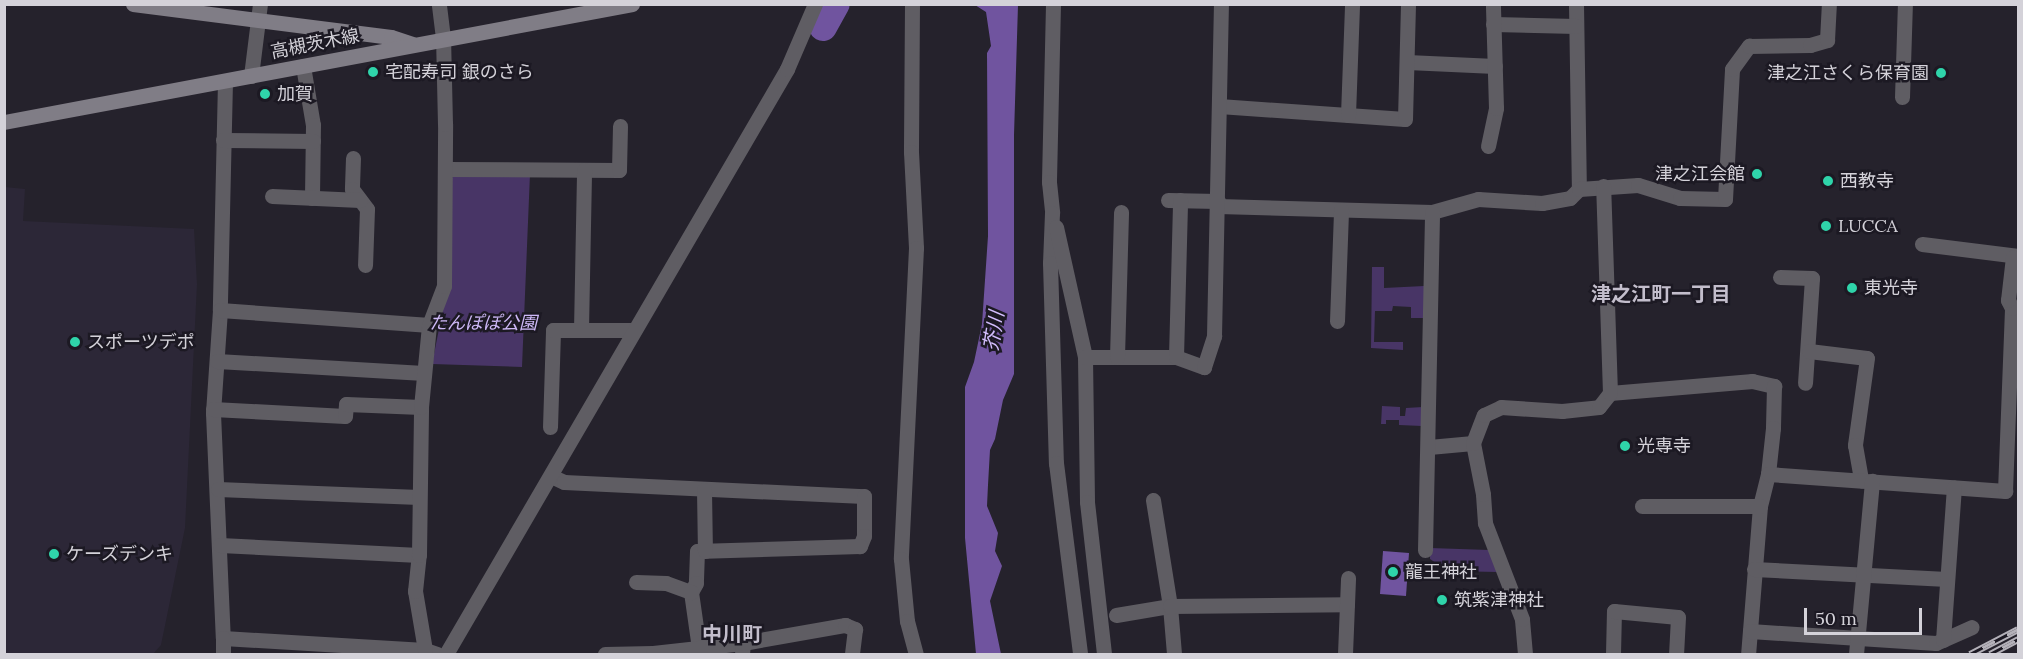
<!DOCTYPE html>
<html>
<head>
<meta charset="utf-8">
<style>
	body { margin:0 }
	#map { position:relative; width:2023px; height:659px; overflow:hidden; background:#25222c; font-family:Lora,"Noto Sans JP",serif }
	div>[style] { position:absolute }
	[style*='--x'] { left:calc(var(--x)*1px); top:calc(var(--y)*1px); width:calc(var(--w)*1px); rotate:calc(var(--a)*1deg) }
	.built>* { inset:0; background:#2c2737 }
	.green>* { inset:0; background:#483566 }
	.water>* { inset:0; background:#70549f }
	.river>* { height:28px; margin:-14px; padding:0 14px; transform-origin:14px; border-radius:14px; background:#70549f }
	.street>* { height:15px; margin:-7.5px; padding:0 7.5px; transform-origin:7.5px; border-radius:7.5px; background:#5f5d63 }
	.secondary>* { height:15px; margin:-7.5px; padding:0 7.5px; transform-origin:7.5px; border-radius:7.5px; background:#807d86 }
	.rail>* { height:7px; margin-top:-3.5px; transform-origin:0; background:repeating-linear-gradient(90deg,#1c1923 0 14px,#b4b1b9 0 28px); box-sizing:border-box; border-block:2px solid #b4b1b9 }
	.dots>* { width:16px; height:16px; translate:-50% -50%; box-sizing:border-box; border:3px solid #1c1923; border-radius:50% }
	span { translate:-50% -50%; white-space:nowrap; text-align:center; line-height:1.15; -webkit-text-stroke:5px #1c1923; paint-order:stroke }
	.street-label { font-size:18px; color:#d4d2d9 }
	.poi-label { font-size:18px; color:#d4d2d9 }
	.left { translate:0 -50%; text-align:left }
	.right { translate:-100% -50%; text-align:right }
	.park-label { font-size:18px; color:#cdb8f6; font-style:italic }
	.neighbourhood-label { font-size:20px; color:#c3becc; font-weight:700 }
	.water-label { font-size:20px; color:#d3befd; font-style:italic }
	.frame { position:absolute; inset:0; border:6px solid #d4d2d9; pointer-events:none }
	.scale { position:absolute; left:1804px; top:608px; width:118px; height:27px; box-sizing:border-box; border:3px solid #d4d2d9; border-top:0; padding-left:8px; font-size:18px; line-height:21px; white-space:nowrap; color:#d4d2d9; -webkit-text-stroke:4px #1c1923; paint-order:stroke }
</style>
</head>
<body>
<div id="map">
	<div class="built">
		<div style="clip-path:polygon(5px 187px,25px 189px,23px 221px,194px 229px,197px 284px,185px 528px,161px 645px,153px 654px,5px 654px)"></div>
	</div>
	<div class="green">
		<div style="clip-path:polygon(457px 174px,530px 174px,522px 367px,432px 364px,448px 284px,449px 180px)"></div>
		<div style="clip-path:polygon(1372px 267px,1384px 267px,1384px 288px,1424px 286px,1424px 318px,1411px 318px,1411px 307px,1393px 306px,1392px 311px,1375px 311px,1374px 342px,1403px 342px,1403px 350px,1371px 348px)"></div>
		<div style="clip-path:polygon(1382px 406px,1400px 407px,1400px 416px,1405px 416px,1406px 408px,1423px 407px,1422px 426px,1399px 425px,1399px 420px,1386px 420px,1386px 424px,1381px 424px)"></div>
		<div style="clip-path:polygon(1430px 548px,1489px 550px,1498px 572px,1448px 571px,1430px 559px)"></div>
	</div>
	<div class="water">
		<div style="clip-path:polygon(975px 5px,1018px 5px,1014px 135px,1014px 374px,1003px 400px,995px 439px,990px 450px,988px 485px,987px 506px,998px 533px,995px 551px,1002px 566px,990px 601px,1001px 654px,976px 654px,965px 538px,965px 387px,974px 362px,982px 324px,988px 236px,987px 53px,991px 46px,986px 12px)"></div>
		<div style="clip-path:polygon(1383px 551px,1409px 553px,1406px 596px,1380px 594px)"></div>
	</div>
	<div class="river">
		<div style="--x:823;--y:27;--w:26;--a:-61"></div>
	</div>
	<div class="street">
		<div style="--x:912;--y:4;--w:148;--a:90.4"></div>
		<div style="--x:911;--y:152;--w:96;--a:87"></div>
		<div style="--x:916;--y:248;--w:311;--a:92.8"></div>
		<div style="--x:901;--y:559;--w:62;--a:84.5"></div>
		<div style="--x:907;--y:621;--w:34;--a:75"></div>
		<div style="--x:1053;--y:4;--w:178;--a:91.3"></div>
		<div style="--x:1049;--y:182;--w:31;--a:84"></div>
		<div style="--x:1052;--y:213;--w:50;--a:92.3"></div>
		<div style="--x:1050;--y:263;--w:200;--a:88.3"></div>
		<div style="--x:1056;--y:463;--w:193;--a:82.8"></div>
		<div style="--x:1576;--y:4;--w:185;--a:89.1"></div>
		<div style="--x:1493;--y:24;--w:83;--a:1.4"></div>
		<div style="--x:1407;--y:62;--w:88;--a:2.6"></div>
		<div style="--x:303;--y:66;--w:60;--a:80.4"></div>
		<div style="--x:313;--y:125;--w:73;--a:90.8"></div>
		<div style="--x:251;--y:76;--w:73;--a:-82.9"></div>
		<div style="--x:225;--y:81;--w:229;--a:91.3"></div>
		<div style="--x:220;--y:310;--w:103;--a:93.9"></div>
		<div style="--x:213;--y:413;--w:225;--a:87.5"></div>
		<div style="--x:223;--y:638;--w:202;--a:3.4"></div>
		<div style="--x:425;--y:650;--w:13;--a:18"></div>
		<div style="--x:1902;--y:97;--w:93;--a:-88.2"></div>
		<div style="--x:1219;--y:106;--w:186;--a:4"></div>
		<div style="--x:1405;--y:119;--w:115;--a:-88.5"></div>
		<div style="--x:1348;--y:115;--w:111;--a:-87.9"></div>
		<div style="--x:223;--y:140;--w:90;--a:0.6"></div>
		<div style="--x:1488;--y:146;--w:39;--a:-78"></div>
		<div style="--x:1496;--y:108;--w:104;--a:-91.7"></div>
		<div style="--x:353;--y:158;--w:31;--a:92"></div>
		<div style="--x:352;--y:189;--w:25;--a:53"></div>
		<div style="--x:367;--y:209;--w:56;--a:92"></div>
		<div style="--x:445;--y:169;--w:174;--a:0.3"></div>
		<div style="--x:619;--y:170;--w:44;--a:-88.7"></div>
		<div style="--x:272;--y:196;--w:88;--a:2.6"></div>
		<div style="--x:1168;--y:200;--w:50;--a:1.1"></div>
		<div style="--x:1218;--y:206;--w:214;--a:1.6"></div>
		<div style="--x:1432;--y:212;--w:48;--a:-15.8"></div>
		<div style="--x:1478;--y:199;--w:64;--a:3.6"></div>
		<div style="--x:1542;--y:203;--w:28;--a:-10"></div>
		<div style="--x:1570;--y:198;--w:13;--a:-45"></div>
		<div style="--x:1579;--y:189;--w:59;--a:-3.9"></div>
		<div style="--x:1638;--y:185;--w:44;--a:17.2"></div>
		<div style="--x:1680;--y:198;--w:45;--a:1.3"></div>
		<div style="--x:1725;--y:199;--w:130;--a:-86.9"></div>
		<div style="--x:1732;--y:69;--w:29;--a:-54"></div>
		<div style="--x:1749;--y:46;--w:61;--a:-0.9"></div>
		<div style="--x:1810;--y:45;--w:18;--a:-16"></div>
		<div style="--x:1827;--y:40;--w:36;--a:-87"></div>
		<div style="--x:1056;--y:227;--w:133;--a:77.4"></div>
		<div style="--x:1085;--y:357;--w:145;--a:89.2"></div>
		<div style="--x:1087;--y:502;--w:153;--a:83.6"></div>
		<div style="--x:1922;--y:244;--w:97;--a:7.1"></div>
		<div style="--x:1780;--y:277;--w:32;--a:2"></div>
		<div style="--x:1812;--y:278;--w:105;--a:93.8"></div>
		<div style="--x:220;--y:310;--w:210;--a:4.1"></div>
		<div style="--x:1337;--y:321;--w:111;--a:-87.9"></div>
		<div style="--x:581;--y:330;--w:160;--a:-88.9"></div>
		<div style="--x:1809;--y:351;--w:58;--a:6.9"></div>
		<div style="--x:1867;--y:358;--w:88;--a:97.9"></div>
		<div style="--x:1855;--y:445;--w:36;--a:80"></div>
		<div style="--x:1085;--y:357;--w:91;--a:0"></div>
		<div style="--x:1176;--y:357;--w:30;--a:20"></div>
		<div style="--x:1204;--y:367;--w:33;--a:-72"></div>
		<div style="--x:1214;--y:336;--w:332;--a:-88.8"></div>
		<div style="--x:1117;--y:357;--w:145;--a:-88.4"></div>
		<div style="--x:1176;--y:357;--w:157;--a:-88.5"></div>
		<div style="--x:217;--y:361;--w:207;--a:3.3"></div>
		<div style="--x:1610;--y:393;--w:143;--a:-4.8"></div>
		<div style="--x:1752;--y:381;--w:23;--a:13"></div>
		<div style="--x:1774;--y:386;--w:42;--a:91.4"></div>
		<div style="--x:1773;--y:428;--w:46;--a:96.2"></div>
		<div style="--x:1768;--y:474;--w:33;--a:104"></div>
		<div style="--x:1760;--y:506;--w:148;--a:94.6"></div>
		<div style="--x:213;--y:409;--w:132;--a:3"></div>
		<div style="--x:345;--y:416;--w:12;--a:-85"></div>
		<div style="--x:346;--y:404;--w:75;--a:2.3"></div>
		<div style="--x:550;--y:427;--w:97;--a:-88.2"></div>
		<div style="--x:553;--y:330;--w:81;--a:0"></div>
		<div style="--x:1429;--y:447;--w:44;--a:-5.2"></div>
		<div style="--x:1768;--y:474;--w:238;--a:4.1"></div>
		<div style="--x:2005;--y:491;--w:183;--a:-87.8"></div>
		<div style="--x:2012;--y:308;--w:9;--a:-117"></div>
		<div style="--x:2008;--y:300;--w:43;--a:-83.4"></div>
		<div style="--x:551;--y:476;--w:14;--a:25"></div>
		<div style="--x:564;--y:482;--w:300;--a:2.7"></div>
		<div style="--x:864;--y:496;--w:40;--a:90"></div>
		<div style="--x:864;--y:536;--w:11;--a:112"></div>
		<div style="--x:860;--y:546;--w:163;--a:178.2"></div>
		<div style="--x:697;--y:551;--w:32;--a:92"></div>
		<div style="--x:696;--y:583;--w:10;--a:119"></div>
		<div style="--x:691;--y:592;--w:57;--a:81.9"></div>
		<div style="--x:218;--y:489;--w:201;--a:2.3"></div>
		<div style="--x:704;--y:490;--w:61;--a:89.1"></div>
		<div style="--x:1153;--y:500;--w:107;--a:80.9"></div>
		<div style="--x:1170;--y:606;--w:48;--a:85.2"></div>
		<div style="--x:1642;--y:506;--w:118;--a:0"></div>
		<div style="--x:220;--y:545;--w:199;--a:2.9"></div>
		<div style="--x:1425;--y:550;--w:338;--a:-88.8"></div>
		<div style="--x:1754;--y:569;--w:193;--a:3"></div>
		<div style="--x:636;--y:582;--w:30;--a:2"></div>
		<div style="--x:666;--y:583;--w:27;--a:20"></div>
		<div style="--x:1116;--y:615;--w:55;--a:-9.5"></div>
		<div style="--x:1170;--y:606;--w:177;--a:-0.6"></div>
		<div style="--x:1750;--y:631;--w:186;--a:3.7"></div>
		<div style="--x:1936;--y:643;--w:39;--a:-24"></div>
		<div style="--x:1943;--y:640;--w:153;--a:-85.9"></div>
		<div style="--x:425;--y:650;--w:60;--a:-99.6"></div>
		<div style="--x:415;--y:591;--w:36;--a:-84"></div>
		<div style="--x:419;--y:555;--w:148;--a:-89.2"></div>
		<div style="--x:421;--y:407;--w:82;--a:-84.4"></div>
		<div style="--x:429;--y:325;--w:42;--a:-69"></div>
		<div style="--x:444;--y:286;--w:162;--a:-89.6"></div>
		<div style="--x:445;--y:124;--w:86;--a:-91.3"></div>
		<div style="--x:443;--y:38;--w:34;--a:-97"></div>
		<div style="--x:223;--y:654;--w:16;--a:-90"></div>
		<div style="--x:446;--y:654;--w:677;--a:-59.76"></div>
		<div style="--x:787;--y:69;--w:71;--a:-66.7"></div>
		<div style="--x:605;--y:654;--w:48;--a:-1.2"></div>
		<div style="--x:653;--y:653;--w:91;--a:-6.3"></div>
		<div style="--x:742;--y:654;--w:11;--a:-85"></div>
		<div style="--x:743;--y:643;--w:104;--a:-10"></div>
		<div style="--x:845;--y:625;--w:11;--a:22"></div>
		<div style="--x:855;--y:629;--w:25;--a:97"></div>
		<div style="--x:1345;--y:654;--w:76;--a:-87.7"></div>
		<div style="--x:1525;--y:654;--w:35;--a:-95"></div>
		<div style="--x:1522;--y:619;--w:103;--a:-111.1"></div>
		<div style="--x:1485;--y:523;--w:29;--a:-94"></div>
		<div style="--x:1483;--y:494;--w:52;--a:-101.1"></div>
		<div style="--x:1473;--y:443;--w:30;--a:-69"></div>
		<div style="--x:1484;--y:415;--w:19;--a:-25"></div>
		<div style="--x:1501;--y:407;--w:61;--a:3.8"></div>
		<div style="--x:1562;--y:411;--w:37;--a:-6"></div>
		<div style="--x:1599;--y:407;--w:18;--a:-52"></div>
		<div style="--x:1610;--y:393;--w:207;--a:-91.9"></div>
		<div style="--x:1613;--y:654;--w:43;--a:-88.7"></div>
		<div style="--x:1614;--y:611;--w:64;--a:5.4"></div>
		<div style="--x:1678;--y:617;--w:37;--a:93"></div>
		<div style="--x:1856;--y:654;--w:174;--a:-84.7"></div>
	</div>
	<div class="secondary">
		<div style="--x:133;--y:4;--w:260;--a:7.3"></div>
		<div style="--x:391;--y:37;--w:23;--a:18"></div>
		<div style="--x:4;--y:122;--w:639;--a:-10.64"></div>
	</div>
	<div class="rail">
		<div style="--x:1970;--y:654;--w:54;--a:-27.5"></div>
		<div style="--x:1990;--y:654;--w:32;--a:-28"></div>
	</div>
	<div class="dots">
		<div style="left:373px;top:72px;background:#2fd4aa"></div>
		<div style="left:1941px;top:73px;background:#2fd4aa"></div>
		<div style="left:265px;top:94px;background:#2fd4aa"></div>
		<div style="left:1757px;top:174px;background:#2fd4aa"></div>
		<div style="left:1828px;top:181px;background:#2fd4aa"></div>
		<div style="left:1826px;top:226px;background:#2fd4aa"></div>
		<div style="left:1852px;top:288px;background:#2fd4aa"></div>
		<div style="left:75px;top:342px;background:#2fd4aa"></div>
		<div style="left:1625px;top:446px;background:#2fd4aa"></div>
		<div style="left:54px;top:554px;background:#2fd4aa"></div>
		<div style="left:1393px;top:572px;background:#2fd4aa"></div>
		<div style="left:1442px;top:600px;background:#2fd4aa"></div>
	</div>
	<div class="street-label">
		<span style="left:315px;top:44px;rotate:-11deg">高槻茨木線</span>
	</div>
	<div class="poi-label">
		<span class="left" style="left:385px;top:72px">宅配寿司 銀のさら</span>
		<span class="right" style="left:1929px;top:73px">津之江さくら保育園</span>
		<span class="left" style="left:277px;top:94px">加賀</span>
		<span class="right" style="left:1745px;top:174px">津之江会館</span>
		<span class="left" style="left:1840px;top:181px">西教寺</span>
		<span class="left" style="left:1838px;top:226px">LUCCA</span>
		<span class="left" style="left:1864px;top:288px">東光寺</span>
		<span class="left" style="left:87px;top:342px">スポーツデポ</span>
		<span class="left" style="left:1637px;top:446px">光専寺</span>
		<span class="left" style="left:66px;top:554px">ケーズデンキ</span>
		<span class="left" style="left:1405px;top:572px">龍王神社</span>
		<span class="left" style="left:1454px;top:600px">筑紫津神社</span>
	</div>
	<div class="park-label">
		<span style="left:483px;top:323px">たんぽぽ公園</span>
	</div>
	<div class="neighbourhood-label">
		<span style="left:1661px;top:293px">津之江町一丁目</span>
		<span style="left:732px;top:633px">中川町</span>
	</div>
	<div class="water-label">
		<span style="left:993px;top:331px;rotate:-81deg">芥川</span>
	</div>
	<div class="frame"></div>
	<div class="scale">50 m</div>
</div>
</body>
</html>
